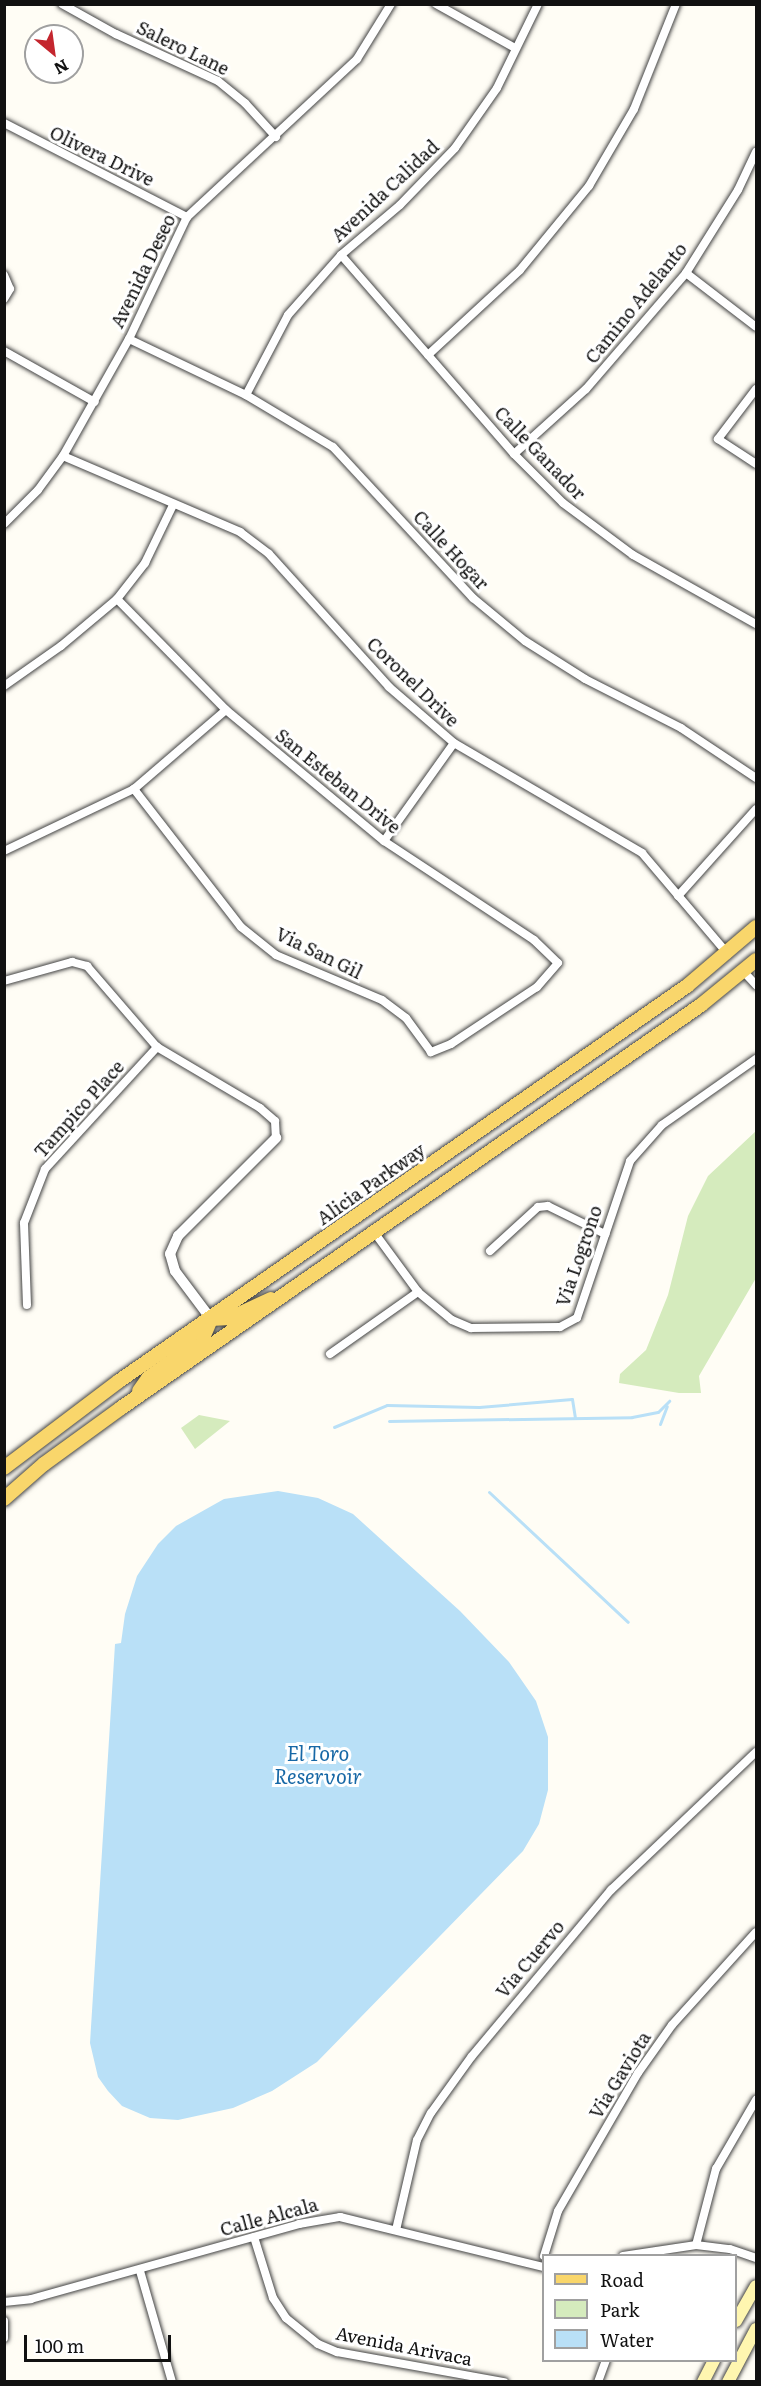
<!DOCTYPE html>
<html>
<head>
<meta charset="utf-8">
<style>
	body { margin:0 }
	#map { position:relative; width:761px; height:2386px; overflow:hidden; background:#fffdf5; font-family:Literata,serif }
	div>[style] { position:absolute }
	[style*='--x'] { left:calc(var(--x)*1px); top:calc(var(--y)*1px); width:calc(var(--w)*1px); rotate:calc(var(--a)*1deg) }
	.green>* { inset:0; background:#d5ebbd }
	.water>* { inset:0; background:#b9e0f7 }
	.stream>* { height:3px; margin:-1.5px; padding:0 1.5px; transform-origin:1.5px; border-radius:1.5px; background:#b9e0f7 }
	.roads { filter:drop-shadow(0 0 2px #444) drop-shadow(0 0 2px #444) }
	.minor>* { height:8px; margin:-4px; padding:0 4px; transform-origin:4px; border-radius:4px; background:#fff }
	.tertiary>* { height:10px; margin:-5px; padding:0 5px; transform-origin:5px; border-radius:5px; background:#fff }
	.secondary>* { height:12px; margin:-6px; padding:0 6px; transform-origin:6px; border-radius:6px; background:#fff6b0 }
	.primary>* { height:14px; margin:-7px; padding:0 7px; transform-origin:7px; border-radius:7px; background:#f9d66b }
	span { translate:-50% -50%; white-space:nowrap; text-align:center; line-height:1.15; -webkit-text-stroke:6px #fff; paint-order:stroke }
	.street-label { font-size:18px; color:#111 }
	.water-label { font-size:20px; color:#1768a6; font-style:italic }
	.frame { position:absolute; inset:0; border:6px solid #111; pointer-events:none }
	.legend { position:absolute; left:542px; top:2254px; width:195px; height:108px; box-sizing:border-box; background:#fff; border:2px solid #a0a0a0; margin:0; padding:8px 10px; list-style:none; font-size:18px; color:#111 }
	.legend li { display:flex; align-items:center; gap:12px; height:30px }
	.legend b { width:30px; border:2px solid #a0a0a0 }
	.north { position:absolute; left:24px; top:24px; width:60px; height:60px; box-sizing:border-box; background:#fff; border:2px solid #a0a0a0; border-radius:50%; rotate:151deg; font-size:16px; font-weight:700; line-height:24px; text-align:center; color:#111 }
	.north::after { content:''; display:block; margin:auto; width:21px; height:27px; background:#c4262e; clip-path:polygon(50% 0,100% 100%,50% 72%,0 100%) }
	.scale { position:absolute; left:24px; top:2335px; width:147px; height:27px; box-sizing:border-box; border:3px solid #111; border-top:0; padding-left:8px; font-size:18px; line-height:21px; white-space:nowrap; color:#111; -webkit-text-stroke:4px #fff; paint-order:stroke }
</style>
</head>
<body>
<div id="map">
	<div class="green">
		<div style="clip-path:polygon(756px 1131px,756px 1278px,699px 1376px,701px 1393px,679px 1393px,619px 1383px,620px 1374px,646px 1350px,668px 1295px,688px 1216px,708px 1176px)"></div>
		<div style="clip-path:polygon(199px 1415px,230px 1421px,195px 1449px,181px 1428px)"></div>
	</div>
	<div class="water">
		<div style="clip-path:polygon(278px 1491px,318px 1498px,353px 1514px,460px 1611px,509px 1662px,536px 1701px,548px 1737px,548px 1790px,539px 1824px,523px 1851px,317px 2062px,272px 2091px,233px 2108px,178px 2120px,150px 2118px,122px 2106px,108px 2091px,98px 2077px,90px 2043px,115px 1644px,121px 1643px,125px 1614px,137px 1576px,158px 1544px,176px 1526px,224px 1499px)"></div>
	</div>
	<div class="stream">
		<div style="--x:389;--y:1421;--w:243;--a:-0.9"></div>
		<div style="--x:632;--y:1417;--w:26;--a:-11"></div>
		<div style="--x:658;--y:1412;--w:16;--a:-45"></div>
		<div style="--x:660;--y:1424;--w:19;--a:-69"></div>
		<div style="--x:334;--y:1427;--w:57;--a:-22.5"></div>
		<div style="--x:387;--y:1405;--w:92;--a:1.2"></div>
		<div style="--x:479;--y:1407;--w:93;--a:-4.9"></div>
		<div style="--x:572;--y:1399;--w:19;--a:81"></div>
		<div style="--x:489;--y:1492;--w:190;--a:43.1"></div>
	</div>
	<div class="roads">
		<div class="minor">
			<div style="--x:62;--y:4;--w:62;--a:29.1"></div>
			<div style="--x:116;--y:34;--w:112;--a:24.7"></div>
			<div style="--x:218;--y:81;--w:35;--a:39"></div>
			<div style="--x:245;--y:103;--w:46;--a:47.6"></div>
			<div style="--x:436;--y:4;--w:90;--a:29.1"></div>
			<div style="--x:4;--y:123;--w:206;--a:27.2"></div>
			<div style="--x:341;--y:255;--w:264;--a:49"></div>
			<div style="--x:514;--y:454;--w:69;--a:45"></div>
			<div style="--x:563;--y:503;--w:87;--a:36.6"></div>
			<div style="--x:633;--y:555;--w:141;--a:29.3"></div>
			<div style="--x:686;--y:273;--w:88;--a:37.6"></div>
			<div style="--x:4;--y:275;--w:15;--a:67"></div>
			<div style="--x:10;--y:289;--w:12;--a:121"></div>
			<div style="--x:129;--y:339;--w:130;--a:25.6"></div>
			<div style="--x:246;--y:395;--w:101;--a:30.9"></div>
			<div style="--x:333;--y:447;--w:206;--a:47.2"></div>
			<div style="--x:473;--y:598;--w:67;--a:39.6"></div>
			<div style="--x:525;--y:641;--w:71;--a:32.3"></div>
			<div style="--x:585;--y:679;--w:108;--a:27"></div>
			<div style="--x:681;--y:728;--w:90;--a:33.7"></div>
			<div style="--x:4;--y:351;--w:104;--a:29.3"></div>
			<div style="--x:428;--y:355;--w:125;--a:-42.7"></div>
			<div style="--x:520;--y:270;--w:109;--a:-50.6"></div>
			<div style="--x:589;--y:186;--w:89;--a:-59.7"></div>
			<div style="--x:634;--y:109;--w:113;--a:-68.2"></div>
			<div style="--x:756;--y:389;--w:63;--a:127.2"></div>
			<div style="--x:718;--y:439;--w:45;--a:33.3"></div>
			<div style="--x:246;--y:395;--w:90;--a:-62.3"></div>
			<div style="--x:288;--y:315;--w:80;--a:-48.5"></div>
			<div style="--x:341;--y:255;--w:77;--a:-40.3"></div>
			<div style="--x:400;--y:205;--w:79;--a:-46"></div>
			<div style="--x:455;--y:148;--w:73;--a:-55"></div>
			<div style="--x:497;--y:88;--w:93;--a:-64"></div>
			<div style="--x:514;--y:454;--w:97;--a:-42.1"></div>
			<div style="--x:586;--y:389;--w:153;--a:-49.2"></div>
			<div style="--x:686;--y:273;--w:98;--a:-57.9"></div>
			<div style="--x:738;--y:190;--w:42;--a:-64.7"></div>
			<div style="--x:63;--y:456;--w:193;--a:23.2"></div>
			<div style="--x:240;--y:532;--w:36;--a:37"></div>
			<div style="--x:269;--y:554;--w:179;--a:47.9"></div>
			<div style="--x:389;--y:687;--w:86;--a:40.7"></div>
			<div style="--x:454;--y:743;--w:218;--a:30.3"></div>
			<div style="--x:642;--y:853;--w:133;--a:49.6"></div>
			<div style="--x:4;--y:524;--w:48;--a:-45"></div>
			<div style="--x:38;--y:490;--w:42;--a:-53.7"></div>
			<div style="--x:63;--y:456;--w:134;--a:-60.6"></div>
			<div style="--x:129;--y:339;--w:135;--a:-64.6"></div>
			<div style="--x:187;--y:217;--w:232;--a:-42.9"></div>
			<div style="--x:357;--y:59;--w:65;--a:-58.3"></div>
			<div style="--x:117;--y:599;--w:156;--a:45.5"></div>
			<div style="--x:226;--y:710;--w:205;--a:39.7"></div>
			<div style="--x:384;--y:841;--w:180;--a:33.4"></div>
			<div style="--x:534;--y:940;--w:33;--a:44"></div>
			<div style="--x:558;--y:963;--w:32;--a:131"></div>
			<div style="--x:537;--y:987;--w:103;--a:146.5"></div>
			<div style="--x:451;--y:1044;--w:22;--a:158"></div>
			<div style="--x:431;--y:1052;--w:42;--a:-126.3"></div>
			<div style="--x:406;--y:1018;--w:30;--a:-143"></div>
			<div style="--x:382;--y:1000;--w:115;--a:-157"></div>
			<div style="--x:276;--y:955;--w:45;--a:-141.3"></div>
			<div style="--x:241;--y:927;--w:175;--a:-127.8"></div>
			<div style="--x:4;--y:686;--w:70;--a:-35.1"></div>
			<div style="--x:61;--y:646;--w:73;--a:-40"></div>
			<div style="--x:117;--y:599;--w:46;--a:-52.1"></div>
			<div style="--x:145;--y:563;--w:64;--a:-64.2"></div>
			<div style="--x:384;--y:841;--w:120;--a:-54.5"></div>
			<div style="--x:4;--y:851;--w:144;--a:-25.5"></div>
			<div style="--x:134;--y:789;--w:121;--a:-40.7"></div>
			<div style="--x:678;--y:896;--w:117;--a:-48.1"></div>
			<div style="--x:744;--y:972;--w:18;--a:47"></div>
			<div style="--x:4;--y:981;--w:71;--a:-15.6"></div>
			<div style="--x:72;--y:962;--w:16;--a:15"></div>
			<div style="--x:87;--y:966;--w:107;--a:49.2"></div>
			<div style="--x:157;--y:1047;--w:120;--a:30.6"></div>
			<div style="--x:260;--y:1108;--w:20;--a:41"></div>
			<div style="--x:275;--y:1121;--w:17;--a:87"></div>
			<div style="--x:374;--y:1232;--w:74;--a:53.7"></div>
			<div style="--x:418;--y:1292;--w:44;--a:39.5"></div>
			<div style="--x:452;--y:1320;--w:21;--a:23"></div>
			<div style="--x:471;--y:1328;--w:89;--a:-0.6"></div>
			<div style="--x:560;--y:1327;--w:19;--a:-28"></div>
			<div style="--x:577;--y:1318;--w:166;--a:-71.3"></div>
			<div style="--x:630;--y:1161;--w:48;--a:-48.4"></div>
			<div style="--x:662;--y:1125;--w:115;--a:-35.1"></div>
			<div style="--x:490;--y:1251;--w:65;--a:-42.5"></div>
			<div style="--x:538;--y:1207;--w:10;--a:-6"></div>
			<div style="--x:548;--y:1206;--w:64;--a:26.2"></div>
			<div style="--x:27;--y:1305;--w:82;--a:-92.1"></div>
			<div style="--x:24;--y:1223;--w:58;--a:-68.7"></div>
			<div style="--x:45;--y:1169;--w:166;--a:-47.4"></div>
			<div style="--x:330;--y:1354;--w:108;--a:-35.2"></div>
			<div style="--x:396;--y:2230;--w:92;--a:-76.9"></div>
			<div style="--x:417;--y:2140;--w:30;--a:-63"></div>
			<div style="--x:431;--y:2113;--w:70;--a:-54.3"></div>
			<div style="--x:472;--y:2056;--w:217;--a:-50.1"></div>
			<div style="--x:611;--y:1890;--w:200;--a:-43.6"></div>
			<div style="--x:254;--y:2237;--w:64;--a:72.7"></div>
			<div style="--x:273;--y:2298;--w:24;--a:57"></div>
			<div style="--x:286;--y:2318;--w:41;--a:39.1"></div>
			<div style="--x:318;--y:2344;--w:21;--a:23"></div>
			<div style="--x:337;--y:2352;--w:170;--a:10.2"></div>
			<div style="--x:696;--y:2245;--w:79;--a:-75.3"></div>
			<div style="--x:716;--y:2169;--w:80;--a:-59.9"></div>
			<div style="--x:544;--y:2256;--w:47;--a:-72.7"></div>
			<div style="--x:558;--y:2211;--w:160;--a:-59.9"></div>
			<div style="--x:638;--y:2073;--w:59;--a:-54.7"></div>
			<div style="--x:672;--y:2025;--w:125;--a:-47.9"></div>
			<div style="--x:623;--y:2256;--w:74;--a:-8.6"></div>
			<div style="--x:696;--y:2245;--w:34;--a:7"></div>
			<div style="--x:730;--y:2249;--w:28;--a:19"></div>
			<div style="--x:140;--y:2271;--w:116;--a:73.9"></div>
			<div style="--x:4;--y:2302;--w:27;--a:-6"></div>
			<div style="--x:31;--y:2299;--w:278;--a:-15.6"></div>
			<div style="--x:299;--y:2224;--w:42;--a:-9.7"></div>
			<div style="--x:340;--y:2217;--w:210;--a:13.8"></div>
			<div style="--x:4;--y:2321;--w:17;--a:90"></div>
			<div style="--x:598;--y:2382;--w:23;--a:-70"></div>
		</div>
		<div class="tertiary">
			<div style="--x:211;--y:1319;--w:60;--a:-126.9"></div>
			<div style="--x:175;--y:1271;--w:18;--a:-106"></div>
			<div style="--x:170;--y:1254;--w:20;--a:-66"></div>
			<div style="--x:178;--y:1236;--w:139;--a:-45"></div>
		</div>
		<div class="secondary">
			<div style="--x:736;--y:2321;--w:40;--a:-60.3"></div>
			<div style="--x:703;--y:2382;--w:25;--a:-63"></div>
			<div style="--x:728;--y:2382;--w:60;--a:-62.2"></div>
		</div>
		<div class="primary">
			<div style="--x:139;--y:1391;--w:16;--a:-55"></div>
			<div style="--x:148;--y:1378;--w:68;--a:-36"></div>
			<div style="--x:203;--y:1338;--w:21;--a:-67"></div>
			<div style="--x:211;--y:1319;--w:19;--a:-3"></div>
			<div style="--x:230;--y:1318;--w:45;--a:-24.9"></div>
			<div style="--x:4;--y:1468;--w:144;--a:-37.1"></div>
			<div style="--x:119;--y:1381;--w:692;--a:-34.82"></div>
			<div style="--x:687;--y:986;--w:91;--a:-40.5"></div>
			<div style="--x:4;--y:1499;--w:53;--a:-41.2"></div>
			<div style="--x:44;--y:1464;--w:95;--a:-36"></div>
			<div style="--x:121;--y:1408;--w:706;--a:-34.79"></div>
			<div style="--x:701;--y:1005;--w:71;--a:-39.3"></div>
		</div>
	</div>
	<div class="street-label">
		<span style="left:183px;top:48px;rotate:26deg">Salero Lane</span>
		<span style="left:102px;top:156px;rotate:26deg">Olivera Drive</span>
		<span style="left:385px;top:191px;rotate:-43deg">Avenida Calidad</span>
		<span style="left:143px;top:271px;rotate:-64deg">Avenida Deseo</span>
		<span style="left:636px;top:303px;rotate:-51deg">Camino Adelanto</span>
		<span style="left:540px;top:453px;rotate:46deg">Calle Ganador</span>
		<span style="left:451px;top:550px;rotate:47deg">Calle Hogar</span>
		<span style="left:413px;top:682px;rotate:44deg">Coronel Drive</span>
		<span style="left:338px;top:781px;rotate:39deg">San Esteban Drive</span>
		<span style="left:319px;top:953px;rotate:26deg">Via San Gil</span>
		<span style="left:79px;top:1109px;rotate:-48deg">Tampico Place</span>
		<span style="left:371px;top:1184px;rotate:-35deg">Alicia Parkway</span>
		<span style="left:579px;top:1256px;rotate:-71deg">Via Logrono</span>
		<span style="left:530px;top:1959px;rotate:-50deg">Via Cuervo</span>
		<span style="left:620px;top:2075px;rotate:-58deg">Via Gaviota</span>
		<span style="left:269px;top:2217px;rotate:-15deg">Calle Alcala</span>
		<span style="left:404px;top:2346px;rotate:11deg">Avenida Arivaca</span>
	</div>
	<div class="water-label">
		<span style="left:318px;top:1764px">El Toro<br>Reservoir</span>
	</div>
	<div class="frame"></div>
	<ul class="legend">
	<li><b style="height:8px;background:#f9d66b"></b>Road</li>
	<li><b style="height:16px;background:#d5ebbd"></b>Park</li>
	<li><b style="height:16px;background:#b9e0f7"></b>Water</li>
	</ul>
	<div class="north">N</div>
	<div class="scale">100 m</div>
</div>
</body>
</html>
